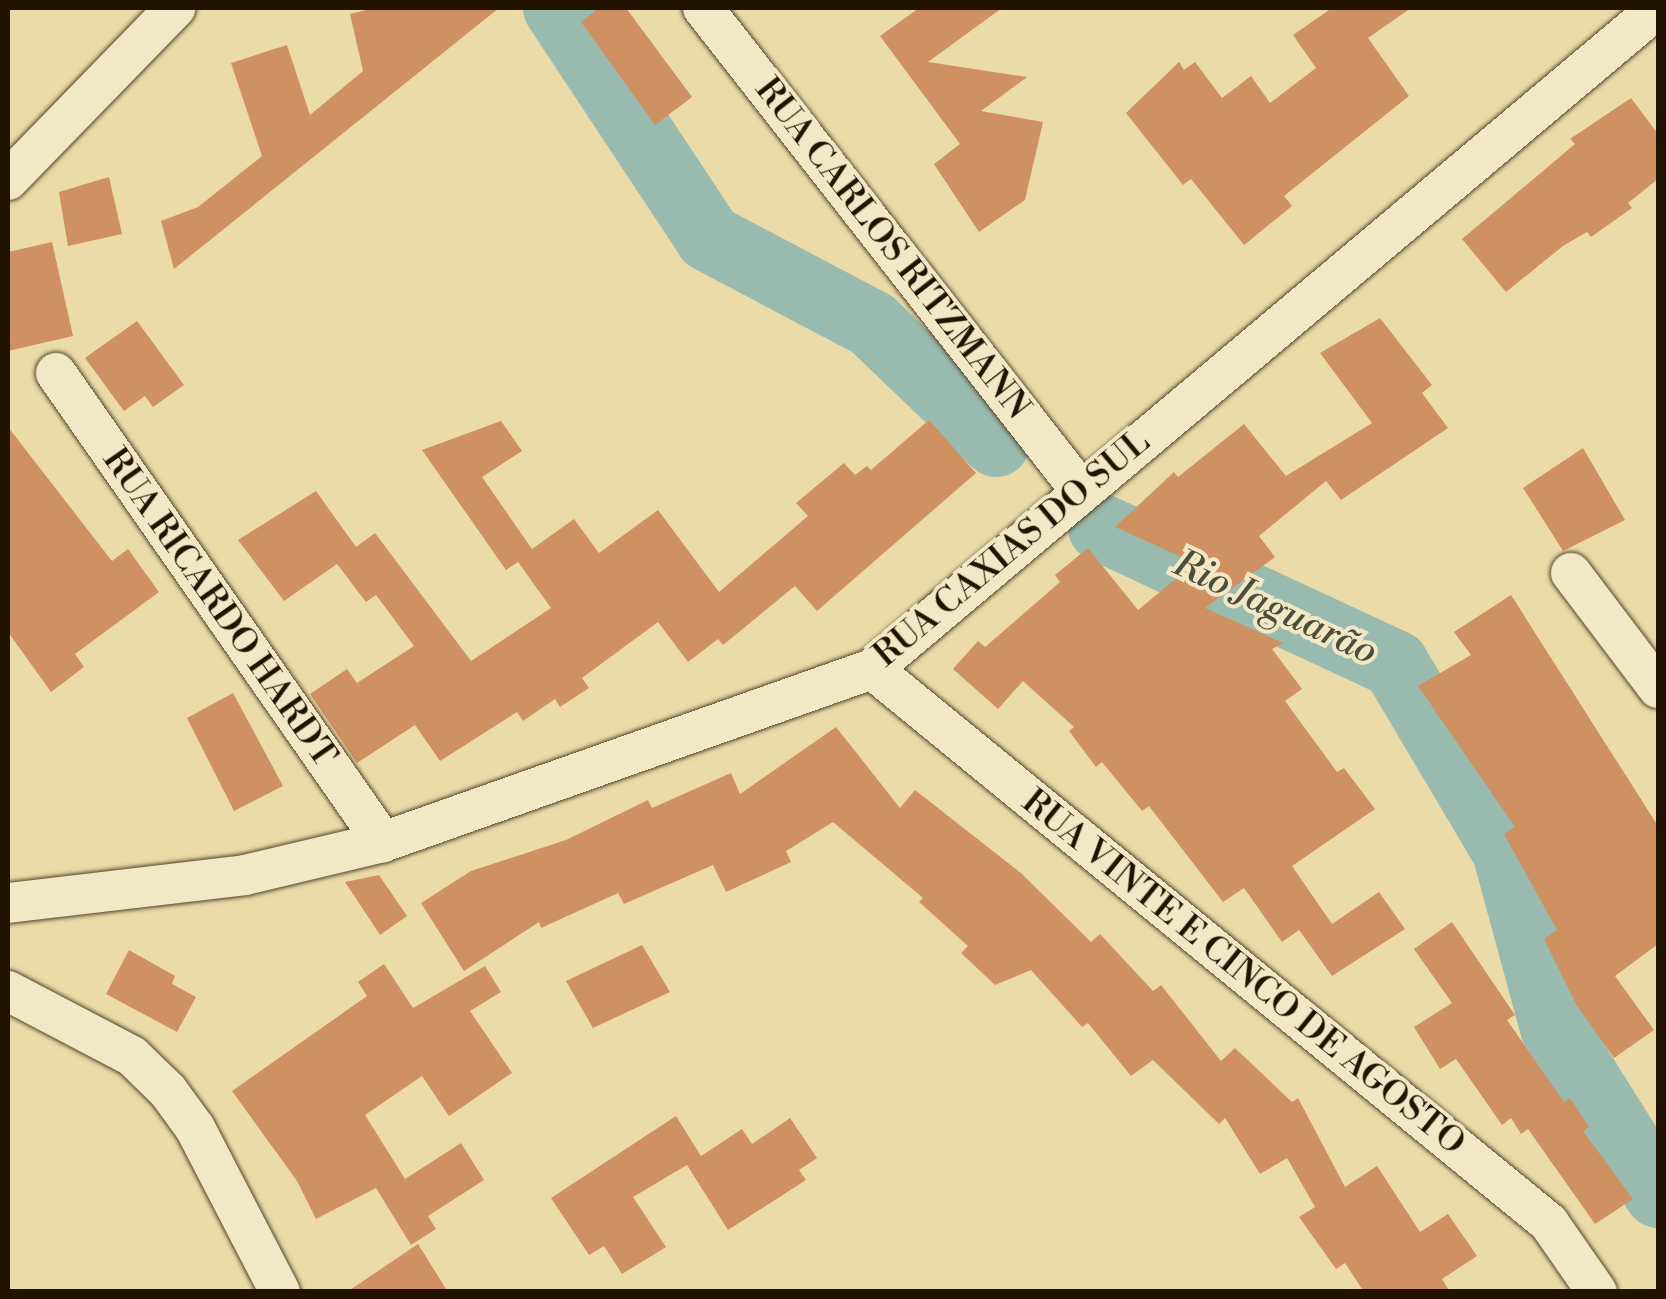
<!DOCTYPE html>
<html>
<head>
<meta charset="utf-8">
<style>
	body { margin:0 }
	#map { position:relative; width:1666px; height:1299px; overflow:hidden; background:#ebdba8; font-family:"Libre Bodoni",serif }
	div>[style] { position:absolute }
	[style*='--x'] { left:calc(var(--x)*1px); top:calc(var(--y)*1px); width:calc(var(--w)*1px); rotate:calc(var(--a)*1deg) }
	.river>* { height:68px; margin:-34px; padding:0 34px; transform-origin:34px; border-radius:34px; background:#99baaf }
	.building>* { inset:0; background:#d09162 }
	.roads { filter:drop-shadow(0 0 2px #54442a) drop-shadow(0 0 2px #54442a) }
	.minor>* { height:40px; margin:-20px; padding:0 20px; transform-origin:20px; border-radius:20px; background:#f2e8c6 }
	span { translate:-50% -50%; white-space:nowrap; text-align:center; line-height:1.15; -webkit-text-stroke:8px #f2e8c6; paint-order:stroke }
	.street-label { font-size:35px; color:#221200 }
	.water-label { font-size:38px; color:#4c4d3d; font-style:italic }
	.frame { position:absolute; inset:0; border:10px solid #221200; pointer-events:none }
</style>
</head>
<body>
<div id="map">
	<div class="river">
		<div style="--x:557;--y:8;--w:276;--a:56.5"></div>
		<div style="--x:709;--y:238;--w:184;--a:27.8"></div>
		<div style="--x:872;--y:324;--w:172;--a:43.8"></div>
		<div style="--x:1102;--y:528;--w:323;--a:24.9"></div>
		<div style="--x:1395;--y:664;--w:217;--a:59.3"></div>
		<div style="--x:1506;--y:851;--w:183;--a:74.8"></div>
		<div style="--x:1554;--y:1028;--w:196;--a:57.9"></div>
	</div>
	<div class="building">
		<div style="clip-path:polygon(374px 8px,499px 8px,174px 269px,161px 221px,198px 207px,262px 156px,231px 63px,287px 45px,310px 115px,363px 71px,350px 14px)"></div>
		<div style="clip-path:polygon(599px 8px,626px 8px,692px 97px,655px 125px,581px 22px)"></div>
		<div style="clip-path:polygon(919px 8px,1002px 8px,928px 62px,1027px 77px,981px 111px,1043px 122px,1025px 200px,979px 232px,934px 164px,960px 144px,880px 36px)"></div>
		<div style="clip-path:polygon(1332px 8px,1411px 8px,1368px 38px,1409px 96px,1284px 196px,1292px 206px,1244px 245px,1191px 179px,1183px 185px,1126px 113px,1179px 62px,1184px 70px,1195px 62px,1222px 98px,1251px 76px,1270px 103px,1316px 68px,1293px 35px)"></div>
		<div style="clip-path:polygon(1631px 98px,1658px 134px,1658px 179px,1628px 203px,1632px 208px,1591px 237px,1587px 232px,1563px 246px,1506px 292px,1462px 239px,1575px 144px,1570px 139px)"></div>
		<div style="clip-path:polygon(109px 177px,122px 234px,68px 246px,59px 192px)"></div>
		<div style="clip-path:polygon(52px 242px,73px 336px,8px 351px,8px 252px)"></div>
		<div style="clip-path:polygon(1380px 318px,1432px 385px,1422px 393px,1448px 428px,1341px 500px,1326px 481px,1259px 536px,1275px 557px,1205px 608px,1283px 643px,1272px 649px,1302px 689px,1285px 701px,1337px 772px,1344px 768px,1375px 809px,1292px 866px,1332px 924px,1379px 892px,1405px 929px,1332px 976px,1299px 930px,1282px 942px,1244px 888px,1223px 902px,1149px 806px,1142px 811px,1102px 762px,1096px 767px,1069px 731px,1074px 727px,1023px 681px,998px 709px,953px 669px,978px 641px,985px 647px,1060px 582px,1055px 575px,1088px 548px,1138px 610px,1195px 563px,1115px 527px,1174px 472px,1178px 477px,1244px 424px,1286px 476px,1372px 423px,1320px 353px)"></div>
		<div style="clip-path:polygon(137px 321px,184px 385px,153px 407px,145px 396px,124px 411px,85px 358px)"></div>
		<div style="clip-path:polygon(929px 420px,976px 473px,817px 611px,795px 586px,723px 645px,718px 639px,688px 662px,658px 622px,582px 678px,589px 688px,560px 707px,555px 699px,523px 721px,517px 712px,440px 761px,415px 725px,357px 763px,310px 694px,347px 669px,357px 683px,414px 646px,376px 595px,366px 602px,337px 564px,284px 601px,238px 540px,316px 491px,356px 547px,375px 533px,471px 661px,551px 608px,518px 562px,506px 570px,422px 450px,501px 421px,522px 451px,482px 477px,532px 549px,574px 519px,599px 553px,658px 510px,719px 592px,808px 516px,796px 503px,844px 463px,855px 475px,867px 466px,871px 470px)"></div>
		<div style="clip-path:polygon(8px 427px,112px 561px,128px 549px,159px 592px,75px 654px,84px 667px,51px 692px,8px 632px)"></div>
		<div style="clip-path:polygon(1583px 448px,1625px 520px,1563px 551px,1523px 488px)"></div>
		<div style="clip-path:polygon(1511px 595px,1658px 826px,1658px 944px,1615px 976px,1654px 1030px,1614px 1058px,1576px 1004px,1544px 939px,1557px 930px,1504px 834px,1515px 827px,1418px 686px,1471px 655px,1454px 632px)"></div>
		<div style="clip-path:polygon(233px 693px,283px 786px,234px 811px,187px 718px)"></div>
		<div style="clip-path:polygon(836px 727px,900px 808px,915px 790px,1022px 874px,1091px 942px,1100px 934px,1153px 991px,1161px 985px,1221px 1061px,1235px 1048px,1292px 1102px,1298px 1098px,1345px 1187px,1377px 1166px,1420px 1232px,1448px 1214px,1477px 1256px,1442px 1279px,1450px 1292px,1364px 1292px,1345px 1263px,1336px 1269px,1299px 1217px,1315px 1207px,1287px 1158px,1260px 1174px,1225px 1118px,1219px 1124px,1153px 1060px,1131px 1076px,1088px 1023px,1082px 1027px,1031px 970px,995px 985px,961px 953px,968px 946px,919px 902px,923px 898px,833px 822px,786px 851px,791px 862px,726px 892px,713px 865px,624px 904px,618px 893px,541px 928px,539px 922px,464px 971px,421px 903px,471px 871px,566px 840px,648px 800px,652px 808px,731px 773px,740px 794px)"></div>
		<div style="clip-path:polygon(379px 875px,407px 916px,380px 935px,345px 882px)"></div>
		<div style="clip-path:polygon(1452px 922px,1515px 1015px,1507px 1020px,1564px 1102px,1570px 1098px,1589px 1127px,1583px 1131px,1633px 1199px,1595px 1224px,1528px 1129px,1521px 1134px,1511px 1118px,1502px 1125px,1456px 1059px,1440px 1069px,1414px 1027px,1452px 1003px,1414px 949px)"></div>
		<div style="clip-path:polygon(642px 945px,670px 992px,593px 1028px,566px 981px)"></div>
		<div style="clip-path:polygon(129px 950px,175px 976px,172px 984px,196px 997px,177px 1032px,106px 994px)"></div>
		<div style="clip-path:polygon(384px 964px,413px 1008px,485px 966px,501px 992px,470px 1011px,512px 1073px,449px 1116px,422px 1076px,365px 1115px,405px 1179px,461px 1143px,484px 1180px,428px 1216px,436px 1229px,411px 1245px,376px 1188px,316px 1219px,297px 1181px,232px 1091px,367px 996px,358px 982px)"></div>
		<div style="clip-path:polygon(676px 1116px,701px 1156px,742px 1129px,752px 1144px,790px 1118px,817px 1158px,799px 1170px,806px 1180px,728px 1230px,687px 1165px,633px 1197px,666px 1247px,622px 1274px,604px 1246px,589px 1255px,551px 1198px)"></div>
		<div style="clip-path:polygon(418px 1244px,448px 1292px,347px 1292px)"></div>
	</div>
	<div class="roads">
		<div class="minor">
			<div style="--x:703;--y:8;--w:613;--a:51.95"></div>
			<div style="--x:8;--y:180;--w:240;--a:-45.8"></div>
			<div style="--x:56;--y:373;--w:572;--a:55.11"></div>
			<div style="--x:1571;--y:573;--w:144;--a:52.9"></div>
			<div style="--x:872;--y:669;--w:875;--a:39.29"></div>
			<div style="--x:1549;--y:1223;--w:84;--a:55.2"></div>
			<div style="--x:8;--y:903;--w:239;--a:-6.7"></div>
			<div style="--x:245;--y:875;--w:142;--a:-13.4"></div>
			<div style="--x:383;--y:842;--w:519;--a:-19.48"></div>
			<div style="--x:872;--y:669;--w:1027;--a:-40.06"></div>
			<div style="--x:8;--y:991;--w:140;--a:27.7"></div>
			<div style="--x:132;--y:1056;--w:50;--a:44.2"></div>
			<div style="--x:168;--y:1091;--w:46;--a:53.9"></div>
			<div style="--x:195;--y:1128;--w:185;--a:62.6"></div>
		</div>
	</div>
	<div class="street-label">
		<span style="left:892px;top:249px;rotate:52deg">RUA CARLOS RITZMANN</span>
		<span style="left:1012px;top:549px;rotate:-40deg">RUA CAXIAS DO SUL</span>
		<span style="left:219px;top:608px;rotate:55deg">RUA RICARDO HARDT</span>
		<span style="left:1243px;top:973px;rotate:39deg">RUA VINTE E CINCO DE AGOSTO</span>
	</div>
	<div class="water-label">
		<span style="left:1275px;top:608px;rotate:25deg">Rio Jaguarão</span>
	</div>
	<div class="frame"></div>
</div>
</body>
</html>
